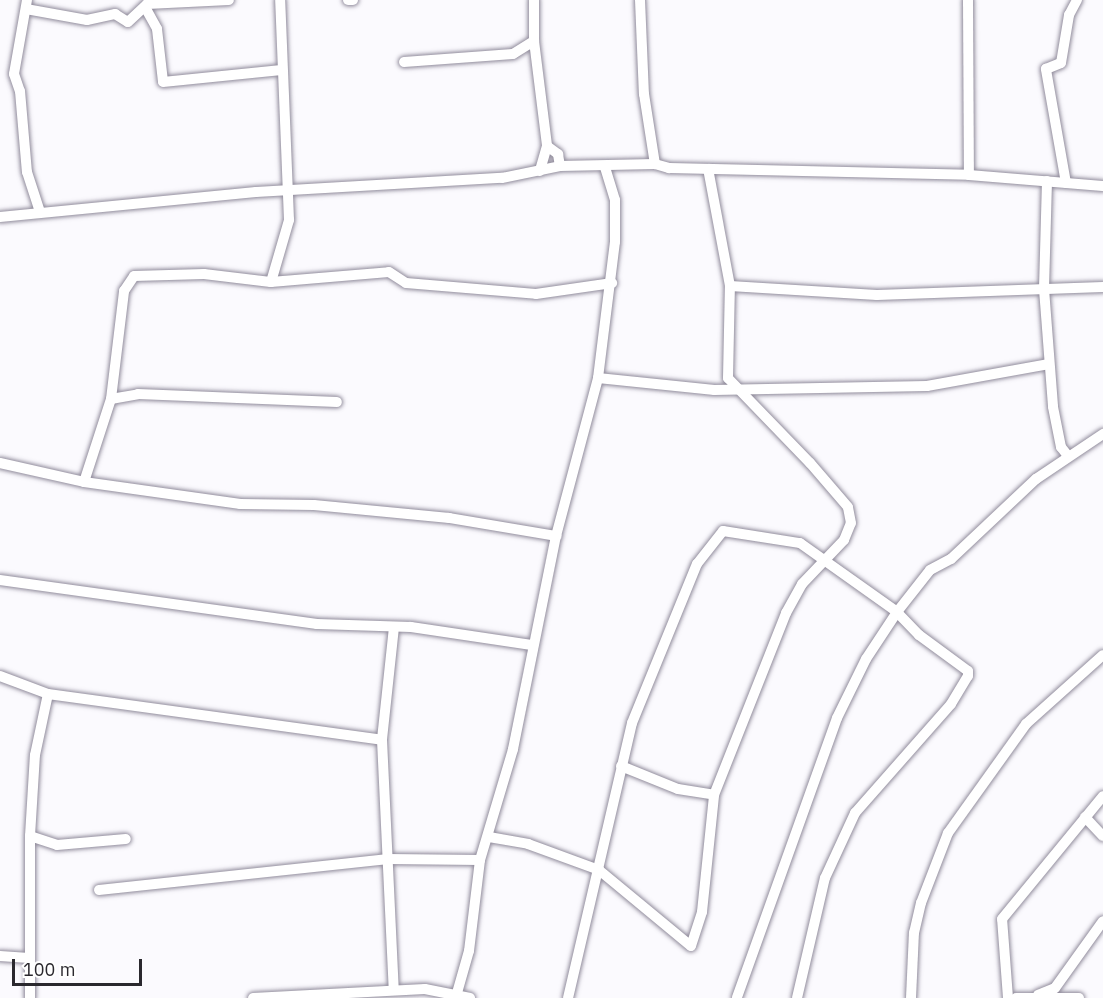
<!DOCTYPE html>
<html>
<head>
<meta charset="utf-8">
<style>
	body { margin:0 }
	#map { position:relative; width:1103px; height:998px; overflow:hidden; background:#fbfafe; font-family:"IBM Plex Sans",sans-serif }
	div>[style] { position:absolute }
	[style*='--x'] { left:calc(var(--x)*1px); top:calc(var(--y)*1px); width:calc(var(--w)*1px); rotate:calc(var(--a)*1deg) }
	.roads { filter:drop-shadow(0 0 2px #918c9c) drop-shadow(0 0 2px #918c9c) }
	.street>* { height:10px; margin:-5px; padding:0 5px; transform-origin:5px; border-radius:5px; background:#fff }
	span { translate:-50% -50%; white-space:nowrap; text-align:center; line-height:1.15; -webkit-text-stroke:6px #fff; paint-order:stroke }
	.scale { position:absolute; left:12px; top:959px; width:130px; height:27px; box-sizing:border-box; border:3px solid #2a282e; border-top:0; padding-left:8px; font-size:18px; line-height:21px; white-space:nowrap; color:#2a282e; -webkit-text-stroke:4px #fff; paint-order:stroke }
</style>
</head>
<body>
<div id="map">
	<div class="roads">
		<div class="street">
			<div style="--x:27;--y:0;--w:75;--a:100"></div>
			<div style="--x:14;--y:74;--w:18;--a:71"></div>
			<div style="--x:20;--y:91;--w:81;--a:85.1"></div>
			<div style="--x:27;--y:172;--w:40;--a:72"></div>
			<div style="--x:348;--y:0;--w:5;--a:0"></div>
			<div style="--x:534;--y:0;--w:41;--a:90"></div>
			<div style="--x:534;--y:41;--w:106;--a:82.9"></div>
			<div style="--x:547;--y:146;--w:26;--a:106"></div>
			<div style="--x:640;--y:0;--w:94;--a:87.6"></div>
			<div style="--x:644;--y:94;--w:71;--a:81.1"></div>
			<div style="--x:968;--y:0;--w:175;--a:89.7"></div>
			<div style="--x:145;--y:7;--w:25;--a:61"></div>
			<div style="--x:157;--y:29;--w:53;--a:83.5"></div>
			<div style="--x:163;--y:82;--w:119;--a:-5.8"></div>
			<div style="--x:26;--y:9;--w:62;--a:10.2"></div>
			<div style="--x:87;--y:20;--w:29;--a:-12"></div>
			<div style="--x:115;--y:14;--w:15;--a:32"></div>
			<div style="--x:128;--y:22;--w:26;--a:-43"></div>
			<div style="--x:147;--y:4;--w:82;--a:-2.8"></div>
			<div style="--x:404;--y:62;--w:109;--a:-4.2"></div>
			<div style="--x:513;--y:54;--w:25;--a:-32"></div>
			<div style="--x:547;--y:146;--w:14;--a:36"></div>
			<div style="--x:558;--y:154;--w:12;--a:81"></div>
			<div style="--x:1047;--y:181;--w:108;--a:91.6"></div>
			<div style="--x:1044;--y:289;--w:118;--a:85.6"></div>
			<div style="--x:1053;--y:407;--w:41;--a:78.7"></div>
			<div style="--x:1061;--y:447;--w:11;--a:52"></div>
			<div style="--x:1066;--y:183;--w:116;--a:-100"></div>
			<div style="--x:1046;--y:69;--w:16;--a:-22"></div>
			<div style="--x:1061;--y:63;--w:49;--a:-80.5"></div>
			<div style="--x:1069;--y:15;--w:17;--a:-62"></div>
			<div style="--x:0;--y:217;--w:257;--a:-5.6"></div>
			<div style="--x:256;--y:192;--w:246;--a:-3.3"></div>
			<div style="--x:502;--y:178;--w:59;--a:-11.7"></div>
			<div style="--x:560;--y:166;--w:95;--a:-1.2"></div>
			<div style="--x:655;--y:164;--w:15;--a:16"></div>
			<div style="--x:669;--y:168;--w:300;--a:1.3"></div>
			<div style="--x:969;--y:175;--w:134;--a:4.7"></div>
			<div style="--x:271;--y:282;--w:65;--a:-73.8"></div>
			<div style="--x:289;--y:220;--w:220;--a:-92.3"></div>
			<div style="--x:730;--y:286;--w:147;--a:3.5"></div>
			<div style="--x:877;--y:295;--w:226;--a:-2"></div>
			<div style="--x:598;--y:378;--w:117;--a:5.9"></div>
			<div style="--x:714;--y:390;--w:213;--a:-1.1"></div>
			<div style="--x:927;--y:386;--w:124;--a:-10.2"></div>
			<div style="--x:111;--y:399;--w:27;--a:-10"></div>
			<div style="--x:138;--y:394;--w:199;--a:2.3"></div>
			<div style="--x:0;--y:463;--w:86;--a:12.7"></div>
			<div style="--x:84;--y:482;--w:158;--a:8"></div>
			<div style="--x:240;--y:504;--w:74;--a:0.8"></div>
			<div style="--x:314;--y:505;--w:136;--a:5.5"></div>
			<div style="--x:449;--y:518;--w:109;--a:9.5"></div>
			<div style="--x:84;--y:482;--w:87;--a:-72"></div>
			<div style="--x:111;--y:399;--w:109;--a:-83.1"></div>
			<div style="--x:124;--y:291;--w:18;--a:-56"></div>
			<div style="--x:134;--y:276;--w:70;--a:-1.6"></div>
			<div style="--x:204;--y:274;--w:67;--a:6.8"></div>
			<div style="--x:271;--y:282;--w:118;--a:-4.8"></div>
			<div style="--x:389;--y:272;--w:20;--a:33"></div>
			<div style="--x:406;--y:283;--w:130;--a:4.8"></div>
			<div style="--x:536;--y:294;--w:77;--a:-8.2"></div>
			<div style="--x:0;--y:580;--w:320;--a:7.9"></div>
			<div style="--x:317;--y:624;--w:94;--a:1.8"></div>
			<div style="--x:411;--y:627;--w:122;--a:8.5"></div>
			<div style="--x:394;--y:627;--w:114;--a:96.1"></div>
			<div style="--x:382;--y:740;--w:250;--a:87.3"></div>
			<div style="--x:0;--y:676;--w:51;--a:20.6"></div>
			<div style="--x:48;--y:694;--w:337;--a:7.8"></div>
			<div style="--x:621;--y:766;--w:61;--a:22"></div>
			<div style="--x:678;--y:789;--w:36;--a:9"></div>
			<div style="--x:1085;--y:817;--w:26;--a:47"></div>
			<div style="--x:30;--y:836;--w:28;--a:18"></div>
			<div style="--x:57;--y:845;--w:69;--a:-5"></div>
			<div style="--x:489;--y:837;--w:40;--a:10"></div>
			<div style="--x:528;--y:844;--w:76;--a:20.1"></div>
			<div style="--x:599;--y:870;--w:119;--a:39.6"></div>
			<div style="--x:691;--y:946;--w:36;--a:-72"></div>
			<div style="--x:702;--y:912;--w:118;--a:-84.1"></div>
			<div style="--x:714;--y:795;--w:196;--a:-68.4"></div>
			<div style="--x:786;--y:613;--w:33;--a:-61"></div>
			<div style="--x:802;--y:584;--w:61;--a:-46.3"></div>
			<div style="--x:844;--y:540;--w:18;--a:-68"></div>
			<div style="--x:851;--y:523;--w:16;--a:-101"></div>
			<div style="--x:848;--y:507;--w:58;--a:-130.8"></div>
			<div style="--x:810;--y:463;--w:118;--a:-134"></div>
			<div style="--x:728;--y:378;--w:92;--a:-88.8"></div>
			<div style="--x:730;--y:286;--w:119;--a:-100.6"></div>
			<div style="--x:99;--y:890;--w:291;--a:-6.1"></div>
			<div style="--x:388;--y:859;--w:92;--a:0.6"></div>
			<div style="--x:0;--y:956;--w:29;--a:4"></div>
			<div style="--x:457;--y:993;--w:44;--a:-74.1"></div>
			<div style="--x:469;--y:951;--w:92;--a:-83.1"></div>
			<div style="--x:480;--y:860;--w:116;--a:-73.4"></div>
			<div style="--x:513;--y:749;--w:217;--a:-78.6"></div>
			<div style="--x:556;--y:536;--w:163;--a:-75.1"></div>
			<div style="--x:598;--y:378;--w:137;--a:-82.9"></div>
			<div style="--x:615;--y:242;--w:42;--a:-90"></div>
			<div style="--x:615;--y:200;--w:34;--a:-107"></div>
			<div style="--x:1038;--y:995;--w:18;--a:-22"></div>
			<div style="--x:1055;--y:988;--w:82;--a:-54.4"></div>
			<div style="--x:30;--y:998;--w:162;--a:-90"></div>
			<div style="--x:30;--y:836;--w:81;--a:-86.5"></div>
			<div style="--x:35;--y:755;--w:62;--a:-78"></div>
			<div style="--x:253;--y:998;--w:172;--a:-3"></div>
			<div style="--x:425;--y:989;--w:46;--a:11.3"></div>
			<div style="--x:568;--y:998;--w:282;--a:-76.9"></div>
			<div style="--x:632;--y:723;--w:172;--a:-67.8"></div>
			<div style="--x:697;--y:564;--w:42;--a:-51.8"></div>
			<div style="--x:723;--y:531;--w:78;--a:8.9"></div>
			<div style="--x:800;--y:543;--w:119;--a:35.4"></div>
			<div style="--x:897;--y:612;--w:56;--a:123.4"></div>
			<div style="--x:866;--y:659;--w:66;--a:116.2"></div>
			<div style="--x:837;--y:718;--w:297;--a:109.7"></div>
			<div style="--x:797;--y:998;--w:123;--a:-76.9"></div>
			<div style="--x:825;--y:878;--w:72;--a:-65.2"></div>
			<div style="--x:855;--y:813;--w:145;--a:-48.6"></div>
			<div style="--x:951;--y:704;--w:33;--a:-59"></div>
			<div style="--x:968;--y:676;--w:5;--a:-90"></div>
			<div style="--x:968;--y:671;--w:61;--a:-143.7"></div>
			<div style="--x:919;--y:635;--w:32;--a:-134"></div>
			<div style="--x:897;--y:612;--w:53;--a:-51.8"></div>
			<div style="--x:930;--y:570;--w:24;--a:-28"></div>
			<div style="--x:951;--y:559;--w:117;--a:-43.3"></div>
			<div style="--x:1036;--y:479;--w:81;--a:-33.9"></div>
			<div style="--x:911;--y:998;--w:65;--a:-87.4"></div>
			<div style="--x:914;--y:933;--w:31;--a:-77"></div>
			<div style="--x:921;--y:903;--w:75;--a:-68.9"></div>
			<div style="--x:948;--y:833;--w:134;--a:-54.4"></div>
			<div style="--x:1026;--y:724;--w:103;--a:-41.9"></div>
			<div style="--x:1008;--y:998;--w:79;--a:-94.3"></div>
			<div style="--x:1002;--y:919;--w:159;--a:-50.6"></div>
			<div style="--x:1016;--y:998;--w:63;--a:0"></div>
		</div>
	</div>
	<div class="scale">100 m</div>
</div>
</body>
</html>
